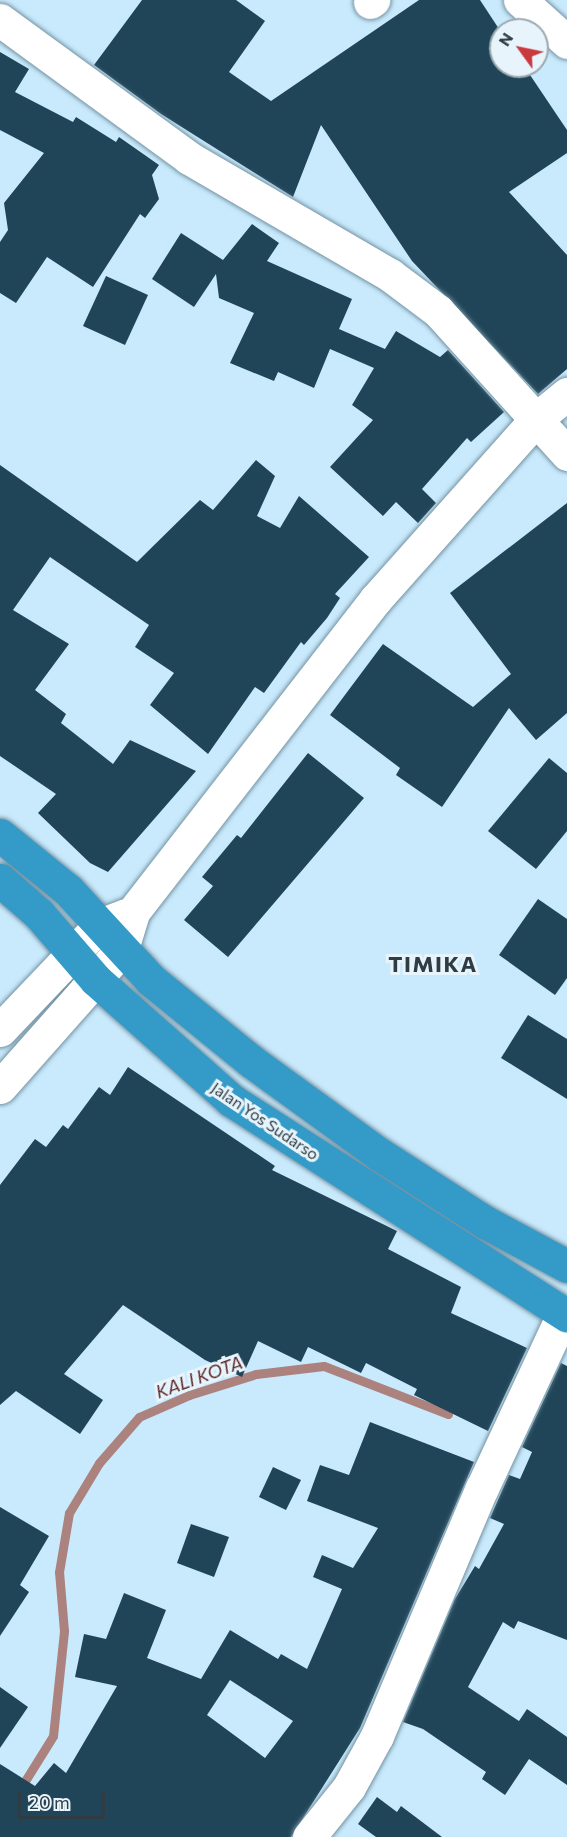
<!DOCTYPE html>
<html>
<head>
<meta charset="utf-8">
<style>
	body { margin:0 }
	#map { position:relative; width:567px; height:1837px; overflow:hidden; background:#c9eafc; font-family:Commissioner,sans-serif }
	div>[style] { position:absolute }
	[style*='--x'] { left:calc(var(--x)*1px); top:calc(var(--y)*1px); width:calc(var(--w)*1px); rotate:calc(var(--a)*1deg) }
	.stream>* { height:9px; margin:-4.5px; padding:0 4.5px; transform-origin:4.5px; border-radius:4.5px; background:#ac827f }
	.building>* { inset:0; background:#214558 }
	.roads { filter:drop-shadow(0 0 2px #7392a3) drop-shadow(0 0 2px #7392a3) }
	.minor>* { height:33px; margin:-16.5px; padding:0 16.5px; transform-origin:16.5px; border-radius:16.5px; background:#fff }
	.highway>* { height:33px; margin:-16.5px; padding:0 16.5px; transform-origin:16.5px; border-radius:16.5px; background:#349ac8 }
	span { translate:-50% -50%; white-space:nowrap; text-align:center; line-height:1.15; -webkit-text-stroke:6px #e7f4fb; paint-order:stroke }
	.street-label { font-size:16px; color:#2f3c43 }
	.water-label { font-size:18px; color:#5d2525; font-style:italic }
	.district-label { font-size:22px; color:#2f3c43; font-weight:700; letter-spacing:1.5px }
	.north { position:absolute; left:489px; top:18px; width:60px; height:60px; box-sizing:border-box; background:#e7f4fb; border:2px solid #9daab1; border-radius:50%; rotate:303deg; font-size:16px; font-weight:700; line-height:24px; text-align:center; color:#2f3c43 }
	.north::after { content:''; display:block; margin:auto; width:21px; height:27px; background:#c93a3f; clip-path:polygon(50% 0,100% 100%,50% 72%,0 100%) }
	.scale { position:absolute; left:18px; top:1792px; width:87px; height:27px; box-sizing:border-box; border:3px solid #2f3c43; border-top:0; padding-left:8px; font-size:18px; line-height:21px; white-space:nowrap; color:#2f3c43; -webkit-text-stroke:4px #e7f4fb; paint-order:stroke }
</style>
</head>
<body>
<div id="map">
	<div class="stream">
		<div style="--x:20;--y:1789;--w:62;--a:-58.1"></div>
		<div style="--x:53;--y:1736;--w:106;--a:-84"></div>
		<div style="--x:64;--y:1631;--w:59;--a:-94.8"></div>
		<div style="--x:59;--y:1572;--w:60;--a:-80.4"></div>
		<div style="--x:69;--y:1513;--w:58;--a:-59"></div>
		<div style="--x:99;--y:1463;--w:61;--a:-49"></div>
		<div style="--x:139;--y:1417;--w:55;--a:-23.7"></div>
		<div style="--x:189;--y:1395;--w:70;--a:-17.4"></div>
		<div style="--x:256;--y:1374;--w:68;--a:-6.7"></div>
		<div style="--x:324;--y:1366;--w:133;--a:21.2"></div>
	</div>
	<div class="building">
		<div style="clip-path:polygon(142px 0,236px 0,265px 21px,229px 72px,271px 101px,419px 0,480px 0,501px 32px,501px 66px,524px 66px,567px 130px,567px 153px,509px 192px,567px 255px,567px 369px,538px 394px,412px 261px,321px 125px,293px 197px,161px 114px,94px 65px)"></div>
		<div style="clip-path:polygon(0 52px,29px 69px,15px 92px,73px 122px,76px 117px,116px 142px,119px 137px,159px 165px,152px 175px,159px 199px,145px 218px,140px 214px,93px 287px,47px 257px,16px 303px,0 293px,0 242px,8px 230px,4px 203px,44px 153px,0 130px)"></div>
		<div style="clip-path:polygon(252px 224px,279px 243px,267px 261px,352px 299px,339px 329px,385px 349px,396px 331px,440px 357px,448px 350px,504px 412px,471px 442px,467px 438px,422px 489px,436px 503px,418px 523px,396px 502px,383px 516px,330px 467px,373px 420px,352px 405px,374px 368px,330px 349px,314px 388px,278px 372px,274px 381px,230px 363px,254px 313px,219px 298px,216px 274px,194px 307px,152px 279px,181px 233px,223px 260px)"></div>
		<div style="clip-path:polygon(106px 276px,148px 295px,125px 345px,83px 326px)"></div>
		<div style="clip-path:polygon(256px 460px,275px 476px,257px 516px,280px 528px,299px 496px,369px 557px,335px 594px,340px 598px,327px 618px,304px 645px,301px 642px,264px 693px,255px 687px,208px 754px,150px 705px,174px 673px,135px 647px,149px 625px,50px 557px,13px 610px,69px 644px,35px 690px,66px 714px,61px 723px,113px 764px,130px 740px,196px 771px,108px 872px,90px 863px,38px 813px,56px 794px,0 756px,0 465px,137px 562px,200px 500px,213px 510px)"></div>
		<div style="clip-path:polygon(567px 503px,567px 713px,536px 740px,509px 708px,442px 807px,396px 775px,400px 768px,330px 715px,383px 644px,473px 707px,511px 674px,450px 593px)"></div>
		<div style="clip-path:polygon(308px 753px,364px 798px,228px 957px,184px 920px,213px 886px,202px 877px,237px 835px,241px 838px)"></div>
		<div style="clip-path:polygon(549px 758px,567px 773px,567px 831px,536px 869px,488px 831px)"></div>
		<div style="clip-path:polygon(538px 899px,567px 919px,567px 978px,555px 995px,499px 955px)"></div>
		<div style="clip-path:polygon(528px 1015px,567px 1039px,567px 1099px,501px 1058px)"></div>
		<div style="clip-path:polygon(128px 1067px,275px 1166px,272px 1170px,397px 1231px,388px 1249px,461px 1287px,451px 1313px,527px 1348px,488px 1431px,414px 1395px,417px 1389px,366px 1363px,361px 1373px,308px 1347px,301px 1362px,258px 1341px,242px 1377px,205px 1360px,123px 1305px,64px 1374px,103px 1400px,80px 1434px,16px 1391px,0 1405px,0 1185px,35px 1139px,46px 1147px,63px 1125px,68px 1129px,99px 1087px,110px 1095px)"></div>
		<div style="clip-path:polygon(561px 1363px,567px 1366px,567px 1640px,518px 1621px,514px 1629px,503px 1622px,468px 1687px,519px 1721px,527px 1709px,567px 1737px,567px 1785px,529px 1759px,505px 1795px,482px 1779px,486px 1772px,423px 1729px,403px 1722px,455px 1599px,475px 1566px,479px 1569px,504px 1524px,490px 1518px,509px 1475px,520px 1479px,532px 1452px,522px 1447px)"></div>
		<div style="clip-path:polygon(evenodd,370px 1422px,474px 1462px,360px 1728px,291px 1837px,0 1837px,0 1764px,35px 1786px,54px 1763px,66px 1773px,117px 1686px,75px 1677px,84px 1634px,106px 1639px,124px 1593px,166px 1610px,147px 1658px,201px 1679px,230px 1630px,278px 1659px,281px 1654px,307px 1669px,342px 1589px,313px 1577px,322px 1555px,353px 1568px,378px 1528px,307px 1501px,320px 1465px,349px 1475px,370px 1422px,230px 1680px,293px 1721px,265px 1758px,207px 1715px,230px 1680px)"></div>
		<div style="clip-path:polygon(273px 1467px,301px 1480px,286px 1510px,259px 1497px)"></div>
		<div style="clip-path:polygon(0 1507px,49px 1536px,20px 1585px,29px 1592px,0 1636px)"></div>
		<div style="clip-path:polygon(191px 1524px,229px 1537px,214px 1577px,177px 1563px)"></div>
		<div style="clip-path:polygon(0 1687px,28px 1707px,0 1748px)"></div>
		<div style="clip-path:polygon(377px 1797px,397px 1812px,401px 1806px,442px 1837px,376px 1837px,358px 1824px)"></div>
	</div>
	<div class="roads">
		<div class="minor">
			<div style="--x:520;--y:0;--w:63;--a:41.8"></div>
			<div style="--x:370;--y:2;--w:4;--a:-34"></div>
			<div style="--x:0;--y:20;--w:234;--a:36.1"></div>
			<div style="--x:189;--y:158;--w:233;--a:30.2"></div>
			<div style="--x:390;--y:275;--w:60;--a:36.9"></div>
			<div style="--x:438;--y:311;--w:193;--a:47.9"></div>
			<div style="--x:0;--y:1030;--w:145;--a:-46.4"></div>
			<div style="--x:100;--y:925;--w:28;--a:-21"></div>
			<div style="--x:0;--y:1087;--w:184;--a:-48.5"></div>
			<div style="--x:122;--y:949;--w:39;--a:-73"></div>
			<div style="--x:133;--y:912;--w:395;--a:-52.2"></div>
			<div style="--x:375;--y:600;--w:242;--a:-48.3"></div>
			<div style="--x:536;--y:419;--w:40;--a:-39"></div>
			<div style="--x:309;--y:1837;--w:64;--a:-51.3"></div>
			<div style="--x:349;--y:1787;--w:58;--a:-61.2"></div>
			<div style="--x:377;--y:1736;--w:269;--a:-67.1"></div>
			<div style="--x:482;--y:1488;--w:192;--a:-65"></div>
		</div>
		<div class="highway">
			<div style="--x:0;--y:835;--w:87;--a:39"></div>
			<div style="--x:68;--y:890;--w:122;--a:47.3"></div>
			<div style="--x:151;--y:980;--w:129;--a:39"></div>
			<div style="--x:251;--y:1061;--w:158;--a:36"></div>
			<div style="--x:379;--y:1154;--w:126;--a:32.7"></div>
			<div style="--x:485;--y:1222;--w:93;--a:28.2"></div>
			<div style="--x:0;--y:880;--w:52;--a:41.1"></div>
			<div style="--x:39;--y:914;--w:87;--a:49.2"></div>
			<div style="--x:96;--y:980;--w:181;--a:41.6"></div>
			<div style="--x:231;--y:1100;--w:399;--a:32.7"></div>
		</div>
	</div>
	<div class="street-label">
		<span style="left:265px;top:1121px;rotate:34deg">Jalan Yos Sudarso</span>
	</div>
	<div class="water-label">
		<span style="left:199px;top:1377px;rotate:-20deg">KALI KOTA</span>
	</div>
	<div class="district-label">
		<span style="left:433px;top:964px">TIMIKA</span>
	</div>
	<div class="north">N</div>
	<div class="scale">20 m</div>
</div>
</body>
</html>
